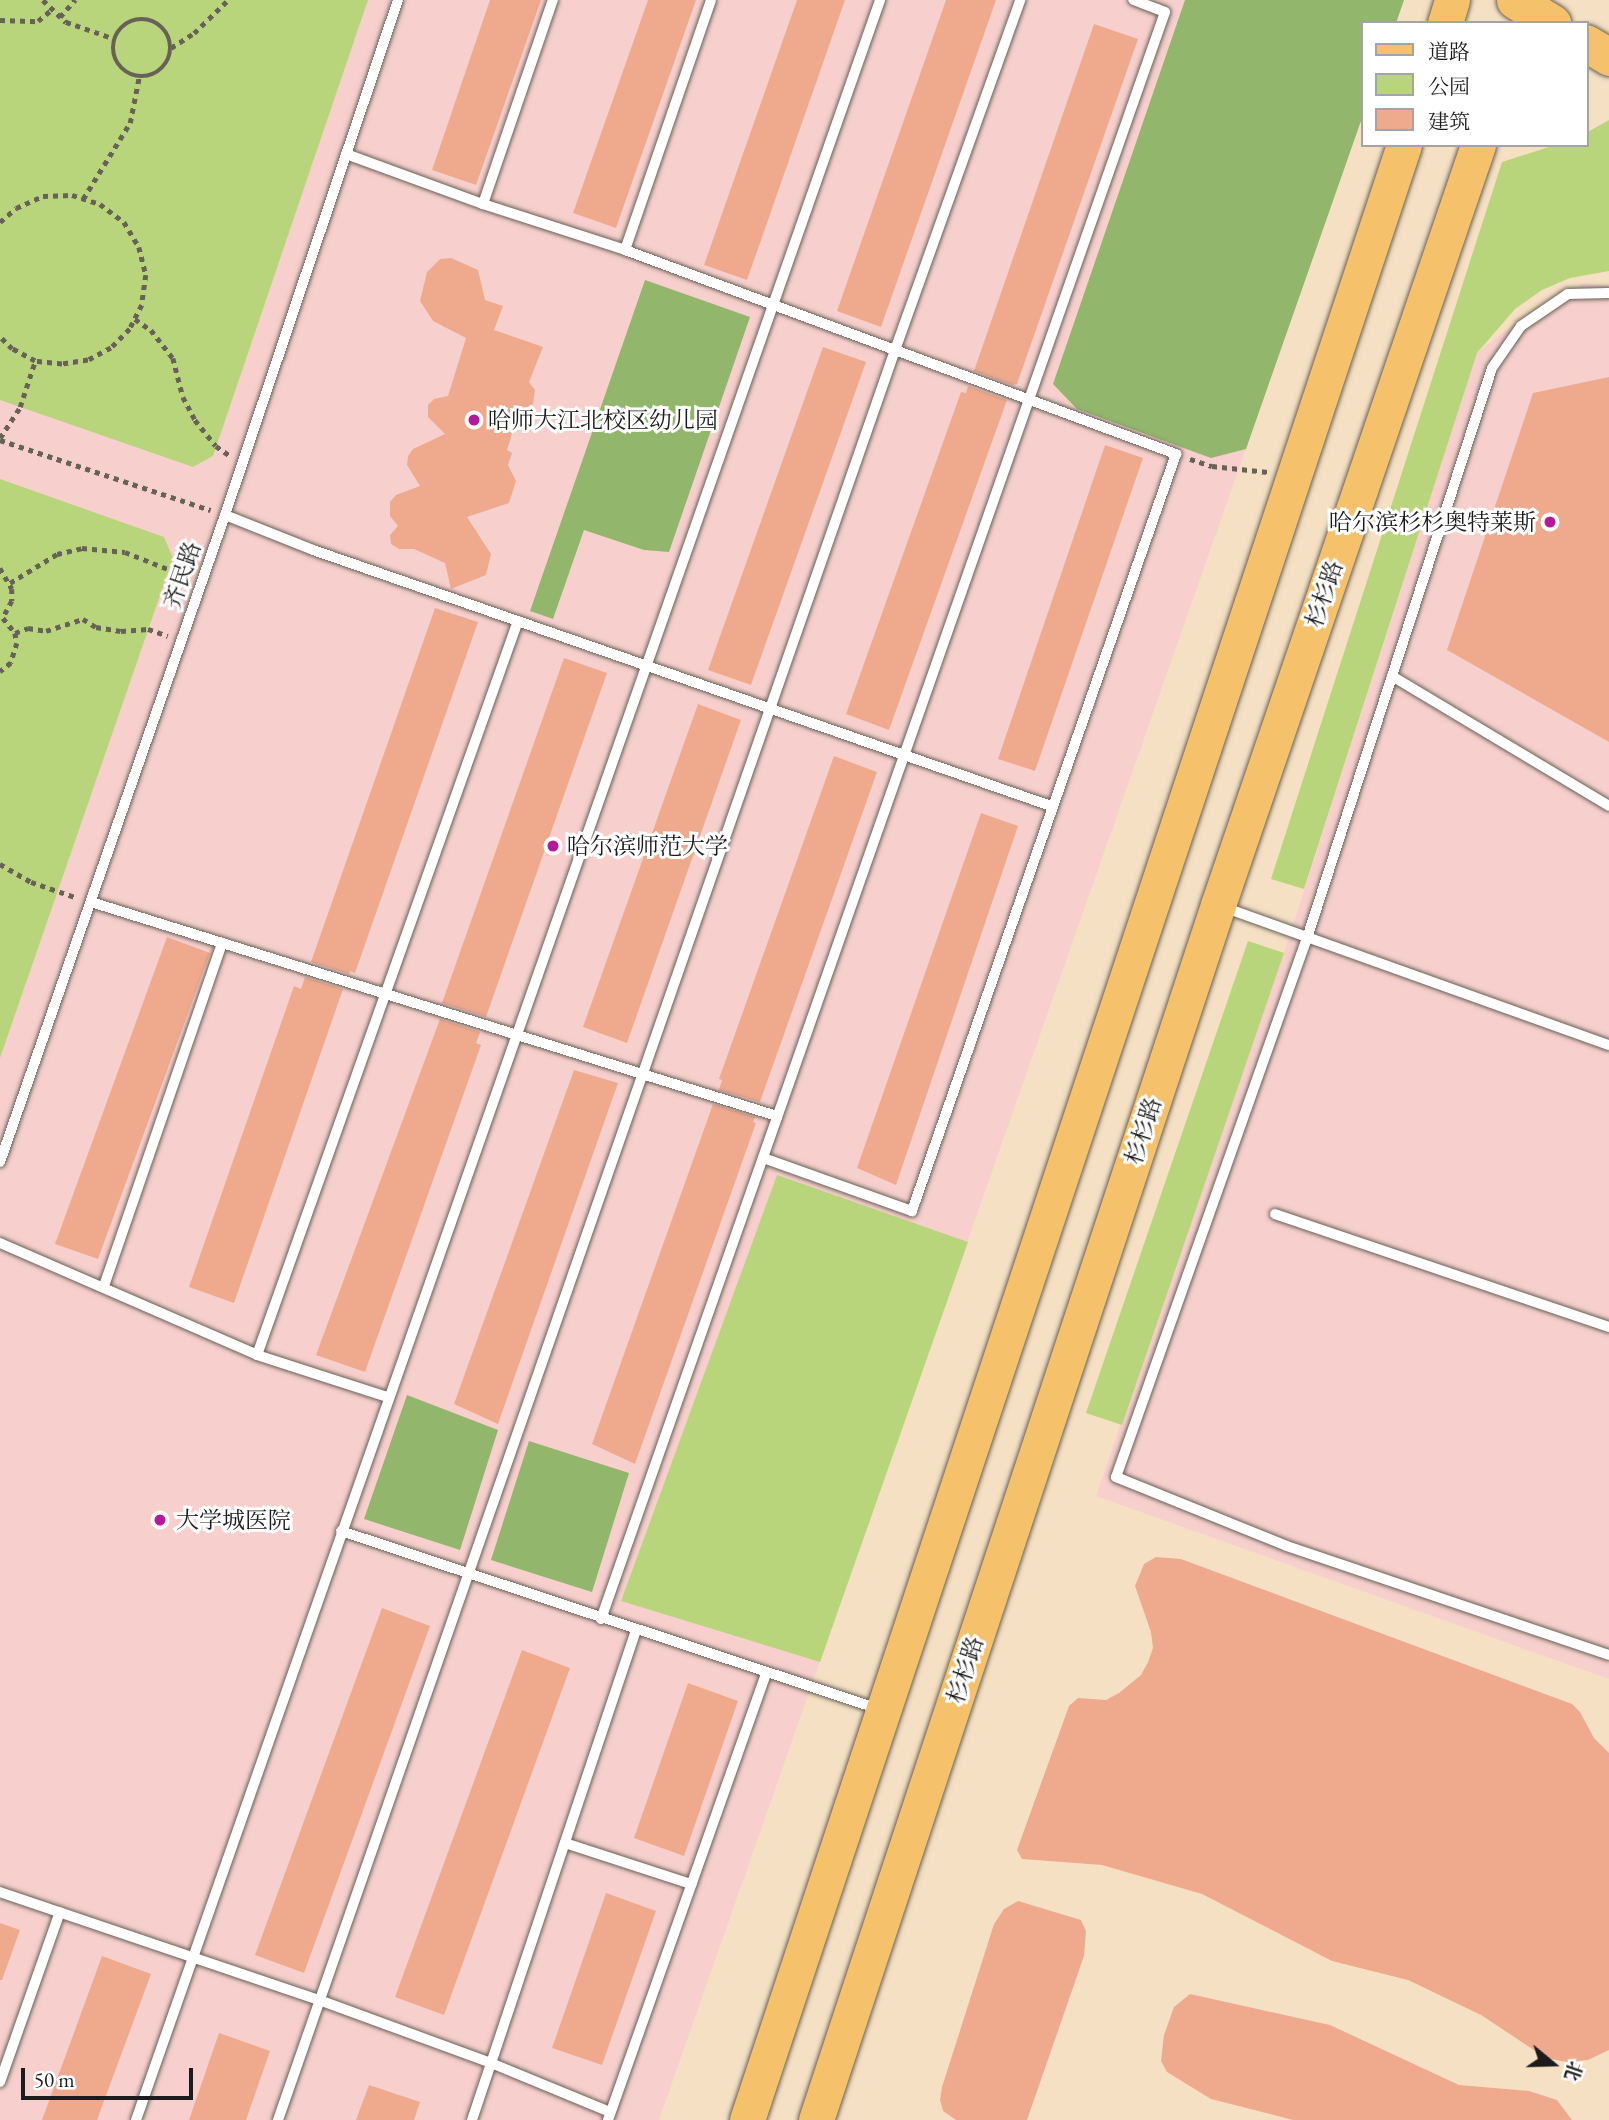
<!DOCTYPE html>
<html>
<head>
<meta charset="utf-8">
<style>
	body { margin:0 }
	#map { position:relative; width:1609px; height:2120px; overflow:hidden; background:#f5e0c4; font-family:"EB Garamond","Noto Serif SC",serif }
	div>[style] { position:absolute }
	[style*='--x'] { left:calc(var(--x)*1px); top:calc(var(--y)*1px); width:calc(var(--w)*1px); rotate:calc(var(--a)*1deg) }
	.built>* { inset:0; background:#f7d0ce }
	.green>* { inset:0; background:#b9d57c }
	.forest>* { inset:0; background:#92b66c }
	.building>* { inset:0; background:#efaa8e }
	.path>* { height:4.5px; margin-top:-2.25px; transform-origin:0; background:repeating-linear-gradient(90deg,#686157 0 5px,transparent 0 10px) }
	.path>.ring { margin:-2.25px; padding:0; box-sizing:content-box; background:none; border:4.5px solid #686157; border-radius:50% }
	.roads { filter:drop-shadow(0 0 2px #686157) drop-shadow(0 0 2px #686157) }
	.service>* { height:10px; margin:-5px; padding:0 5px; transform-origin:5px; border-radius:5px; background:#fff }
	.primary>* { height:35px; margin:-17.5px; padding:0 17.5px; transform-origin:17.5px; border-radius:17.5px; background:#f5c16b }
	.trunk>* { height:37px; margin:-18.5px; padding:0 18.5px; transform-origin:18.5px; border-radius:18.5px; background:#f5c16b }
	.dots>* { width:19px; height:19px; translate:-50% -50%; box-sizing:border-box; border:4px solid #fff; border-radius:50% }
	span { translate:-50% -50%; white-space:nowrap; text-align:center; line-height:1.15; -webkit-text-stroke:6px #fff; paint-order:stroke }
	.poi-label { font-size:23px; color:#1c1c1c }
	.left { translate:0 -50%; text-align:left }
	.right { translate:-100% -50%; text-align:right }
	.street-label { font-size:23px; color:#1c1c1c }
	.legend { position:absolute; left:1361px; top:21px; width:228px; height:126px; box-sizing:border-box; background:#fff; border:2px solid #a4a4a4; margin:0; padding:9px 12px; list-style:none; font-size:21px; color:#1c1c1c }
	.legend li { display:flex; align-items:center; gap:14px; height:35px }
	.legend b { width:35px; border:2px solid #a4a4a4 }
	.north { position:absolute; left:1518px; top:2029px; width:70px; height:70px; -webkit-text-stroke:5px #fff; paint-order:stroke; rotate:109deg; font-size:19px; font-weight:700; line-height:28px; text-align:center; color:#1c1c1c }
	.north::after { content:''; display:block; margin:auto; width:24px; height:32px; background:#1c1c1c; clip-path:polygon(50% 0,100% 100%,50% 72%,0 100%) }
	.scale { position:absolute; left:21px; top:2068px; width:172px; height:32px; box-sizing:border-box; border:4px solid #1c1c1c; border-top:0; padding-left:9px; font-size:21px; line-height:24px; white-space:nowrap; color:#1c1c1c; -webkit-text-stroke:5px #fff; paint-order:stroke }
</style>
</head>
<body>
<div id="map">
	<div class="built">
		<div style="clip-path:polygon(0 0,1404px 0,1396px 23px,1362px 23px,1362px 118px,659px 2120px,0 2120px)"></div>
		<div style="clip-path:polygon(1584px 283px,1609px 287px,1609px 1679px,1096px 1496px,1284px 953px,1477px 353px,1518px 321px)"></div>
	</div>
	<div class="green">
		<div style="clip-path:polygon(0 0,368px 0,213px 456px,193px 467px,0 400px)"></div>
		<div style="clip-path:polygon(1609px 120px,1609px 271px,1570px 278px,1542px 290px,1515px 309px,1477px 353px,1304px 889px,1271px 879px,1502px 162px,1555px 145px,1586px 145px,1586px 133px)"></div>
		<div style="clip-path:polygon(0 479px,164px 537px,173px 558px,0 1058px)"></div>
		<div style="clip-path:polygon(1248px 941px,1284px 953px,1122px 1425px,1086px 1413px)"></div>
		<div style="clip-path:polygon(777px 1175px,968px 1242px,820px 1662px,621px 1601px)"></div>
	</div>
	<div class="forest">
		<div style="clip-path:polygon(1185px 0,1404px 0,1396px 23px,1362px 23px,1362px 118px,1246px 449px,1211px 458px,1077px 409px,1053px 384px)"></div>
		<div style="clip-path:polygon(645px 280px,750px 317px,669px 552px,644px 550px,584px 530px,553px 619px,530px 611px)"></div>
		<div style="clip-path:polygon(407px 1395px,498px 1430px,460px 1550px,364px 1519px)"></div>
		<div style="clip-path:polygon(529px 1441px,629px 1473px,592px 1592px,491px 1560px)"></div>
	</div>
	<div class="building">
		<div style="clip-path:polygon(490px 0,541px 0,476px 185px,432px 170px)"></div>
		<div style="clip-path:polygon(648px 0,696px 0,616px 228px,573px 213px)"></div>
		<div style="clip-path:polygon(797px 0,845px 0,747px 280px,704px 265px)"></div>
		<div style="clip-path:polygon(946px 0,996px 0,881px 327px,837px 311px)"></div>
		<div style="clip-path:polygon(1094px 24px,1138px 39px,1017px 384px,1012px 385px,974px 371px)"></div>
		<div style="clip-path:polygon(451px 258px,478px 270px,485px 300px,503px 306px,494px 330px,543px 347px,529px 382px,535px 390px,533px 404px,519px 411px,507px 450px,512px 453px,508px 465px,516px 481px,509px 503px,467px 517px,491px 554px,486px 575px,451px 589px,445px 563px,414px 549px,399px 549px,391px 544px,390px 535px,398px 526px,390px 516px,390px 502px,396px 495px,420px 486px,407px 465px,408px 456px,413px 449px,445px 434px,428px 417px,428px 405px,434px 399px,448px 396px,466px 338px,433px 321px,420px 301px,427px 272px,440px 259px)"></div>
		<div style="clip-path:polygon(823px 347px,866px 362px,751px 685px,708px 670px)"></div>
		<div style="clip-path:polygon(1609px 377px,1609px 742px,1447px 650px,1533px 393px)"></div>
		<div style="clip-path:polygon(968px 386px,1007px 400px,889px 730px,846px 714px,961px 392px,966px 393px)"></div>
		<div style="clip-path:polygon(1105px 445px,1143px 458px,1035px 771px,998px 759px)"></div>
		<div style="clip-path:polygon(435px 608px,478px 622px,355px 973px,350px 971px,349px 974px,311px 962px)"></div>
		<div style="clip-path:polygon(564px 658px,607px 673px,486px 1017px,442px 1003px)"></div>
		<div style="clip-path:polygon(698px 704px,741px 720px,627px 1043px,583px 1027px)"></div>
		<div style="clip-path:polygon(834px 756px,877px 772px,760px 1102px,719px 1090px,722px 1080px,719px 1079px)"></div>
		<div style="clip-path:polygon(981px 813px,1018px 826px,896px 1185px,857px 1168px)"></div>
		<div style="clip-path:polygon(167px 937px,210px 953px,98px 1259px,55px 1244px)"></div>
		<div style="clip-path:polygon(305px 977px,343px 989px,234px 1303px,189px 1287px,294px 986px,301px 989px)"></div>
		<div style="clip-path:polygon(440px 1019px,480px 1032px,476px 1043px,481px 1045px,365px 1372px,316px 1355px)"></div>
		<div style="clip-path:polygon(574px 1070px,618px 1083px,498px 1424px,454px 1404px)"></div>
		<div style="clip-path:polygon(713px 1104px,755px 1117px,753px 1122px,756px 1123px,635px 1464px,592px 1444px)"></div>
		<div style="clip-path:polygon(1156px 1557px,1181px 1559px,1572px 1704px,1580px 1712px,1594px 1738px,1609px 1753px,1609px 2050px,1588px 2060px,1567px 2062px,1546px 2058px,1481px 2015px,1408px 1980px,1332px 1961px,1202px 1894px,1102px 1865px,1022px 1859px,1017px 1850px,1069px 1706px,1078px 1698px,1106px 1700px,1119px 1693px,1141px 1675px,1148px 1662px,1153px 1648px,1151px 1632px,1135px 1586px,1144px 1564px)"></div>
		<div style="clip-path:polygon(382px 1608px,430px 1626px,304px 1973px,255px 1955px)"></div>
		<div style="clip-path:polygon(522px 1650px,570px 1668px,444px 2015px,395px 1997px)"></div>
		<div style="clip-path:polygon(688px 1683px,738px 1701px,684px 1856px,634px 1838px)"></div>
		<div style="clip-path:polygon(606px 1893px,656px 1911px,602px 2065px,552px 2048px)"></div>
		<div style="clip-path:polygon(1018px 1901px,1081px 1920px,1086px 1931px,1084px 1956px,1027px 2120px,956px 2120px,943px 2111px,940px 2100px,942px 2087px,994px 1924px,1004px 1909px)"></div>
		<div style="clip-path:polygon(0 1923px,20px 1930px,2px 1980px,0 1980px)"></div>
		<div style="clip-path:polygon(102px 1956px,151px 1974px,97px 2120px,42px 2120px)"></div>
		<div style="clip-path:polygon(1190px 1994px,1330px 2025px,1459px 2085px,1529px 2091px,1557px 2100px,1572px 2120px,1293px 2120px,1211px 2099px,1167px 2072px,1161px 2061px,1164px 2035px,1174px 2007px)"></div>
		<div style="clip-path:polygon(219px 2033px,270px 2051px,246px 2120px,189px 2120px)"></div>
		<div style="clip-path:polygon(369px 2085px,420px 2102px,414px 2120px,356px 2120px)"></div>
	</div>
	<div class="path">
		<div style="--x:43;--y:0;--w:32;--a:44"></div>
		<div style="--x:66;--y:22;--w:52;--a:19.1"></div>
		<div style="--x:60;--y:17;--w:23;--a:-49"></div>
		<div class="ring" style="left:113px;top:19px;width:53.5px;height:53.5px"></div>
		<div style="--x:0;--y:20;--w:38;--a:2"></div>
		<div style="--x:38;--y:21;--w:17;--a:-40"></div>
		<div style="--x:171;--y:48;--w:27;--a:-33"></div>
		<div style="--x:194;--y:33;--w:47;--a:-44.1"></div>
		<div style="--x:83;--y:199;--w:89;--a:-58.3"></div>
		<div style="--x:130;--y:123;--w:47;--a:-78.9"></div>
		<div style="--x:0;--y:222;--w:21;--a:-41"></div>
		<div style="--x:16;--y:208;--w:30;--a:-24"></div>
		<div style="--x:43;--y:196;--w:29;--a:-2"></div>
		<div style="--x:72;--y:195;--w:29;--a:18"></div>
		<div style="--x:100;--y:204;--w:30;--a:37"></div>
		<div style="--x:124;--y:222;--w:29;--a:59"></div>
		<div style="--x:139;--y:247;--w:29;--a:76"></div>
		<div style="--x:146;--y:275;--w:30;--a:98"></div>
		<div style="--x:142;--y:305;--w:27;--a:117"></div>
		<div style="--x:130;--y:329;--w:27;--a:135"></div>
		<div style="--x:111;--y:348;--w:26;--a:152"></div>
		<div style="--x:88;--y:360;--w:26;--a:171"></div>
		<div style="--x:62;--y:364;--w:27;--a:-174"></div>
		<div style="--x:35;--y:361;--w:26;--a:-152"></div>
		<div style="--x:12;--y:349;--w:17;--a:-135"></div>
		<div style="--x:135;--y:319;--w:19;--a:35"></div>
		<div style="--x:151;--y:330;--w:36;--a:52"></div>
		<div style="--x:173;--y:358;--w:40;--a:75.6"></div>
		<div style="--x:183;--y:397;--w:26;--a:62"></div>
		<div style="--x:195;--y:420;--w:33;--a:51"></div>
		<div style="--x:216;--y:446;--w:16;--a:35"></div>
		<div style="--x:0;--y:438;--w:37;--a:-57"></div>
		<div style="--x:20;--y:407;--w:48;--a:-71.9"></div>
		<div style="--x:0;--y:440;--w:222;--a:18.4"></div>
		<div style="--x:1190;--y:459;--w:23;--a:18"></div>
		<div style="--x:1212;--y:466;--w:56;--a:6.1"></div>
		<div style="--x:0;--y:568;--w:24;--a:60"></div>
		<div style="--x:12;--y:589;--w:12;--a:90"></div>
		<div style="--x:12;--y:601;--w:19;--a:118"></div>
		<div style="--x:3;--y:618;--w:19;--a:51"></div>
		<div style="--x:15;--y:633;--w:10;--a:79"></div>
		<div style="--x:17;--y:643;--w:21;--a:107"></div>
		<div style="--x:11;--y:663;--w:14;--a:141"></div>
		<div style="--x:10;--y:583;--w:55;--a:-31.7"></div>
		<div style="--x:57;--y:554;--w:26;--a:-13"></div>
		<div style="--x:82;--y:548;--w:43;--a:5.3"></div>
		<div style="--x:125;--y:552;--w:68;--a:21.6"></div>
		<div style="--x:15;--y:633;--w:14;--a:-21"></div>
		<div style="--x:28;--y:628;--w:18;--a:9"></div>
		<div style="--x:46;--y:631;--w:39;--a:-18"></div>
		<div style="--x:83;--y:619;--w:15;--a:32"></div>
		<div style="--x:96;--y:627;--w:25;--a:9"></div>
		<div style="--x:121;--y:631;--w:27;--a:-4"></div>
		<div style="--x:148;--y:629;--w:21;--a:19"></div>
		<div style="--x:0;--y:864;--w:36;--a:30"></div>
		<div style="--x:31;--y:882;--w:46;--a:18.8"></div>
	</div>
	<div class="roads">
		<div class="service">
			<div style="--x:346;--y:154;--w:146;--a:20.1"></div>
			<div style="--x:483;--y:204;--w:149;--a:17.9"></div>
			<div style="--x:625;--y:250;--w:588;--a:20.32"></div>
			<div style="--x:1176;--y:454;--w:802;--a:109.23"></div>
			<div style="--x:912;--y:1211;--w:158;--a:-160.4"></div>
			<div style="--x:483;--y:204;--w:216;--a:-71.1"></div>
			<div style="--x:625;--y:250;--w:264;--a:-71"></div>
			<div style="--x:1609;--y:293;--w:41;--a:178.6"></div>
			<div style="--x:1568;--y:294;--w:57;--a:145.8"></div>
			<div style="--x:1521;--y:326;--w:51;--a:124.6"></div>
			<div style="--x:1492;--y:368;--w:599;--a:107.98"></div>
			<div style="--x:1307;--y:938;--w:572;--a:109.51"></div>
			<div style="--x:1116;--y:1477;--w:184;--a:22"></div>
			<div style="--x:1287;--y:1546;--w:340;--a:18.7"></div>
			<div style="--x:225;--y:515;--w:95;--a:21.7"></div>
			<div style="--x:313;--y:550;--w:781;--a:19.13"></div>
			<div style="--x:1392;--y:676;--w:253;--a:30.9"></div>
			<div style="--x:91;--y:902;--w:719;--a:17.33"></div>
			<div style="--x:1223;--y:907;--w:410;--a:19.7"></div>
			<div style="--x:0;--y:1162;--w:685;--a:-70.82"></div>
			<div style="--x:225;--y:515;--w:543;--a:-71.43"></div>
			<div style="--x:1275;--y:1214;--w:353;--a:18.7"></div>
			<div style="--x:0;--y:1243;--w:280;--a:23.5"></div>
			<div style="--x:257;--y:1355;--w:137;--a:17.9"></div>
			<div style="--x:104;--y:1286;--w:363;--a:-71"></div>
			<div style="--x:257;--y:1355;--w:779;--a:-70.43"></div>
			<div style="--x:341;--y:1531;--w:567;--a:18.31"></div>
			<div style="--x:601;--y:1619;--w:1703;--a:-70.66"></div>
			<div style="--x:1165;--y:12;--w:34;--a:-159"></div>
			<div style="--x:565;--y:1843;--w:133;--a:18"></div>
			<div style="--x:0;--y:1892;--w:337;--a:18.7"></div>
			<div style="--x:319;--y:2000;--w:183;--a:20.1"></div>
			<div style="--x:491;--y:2063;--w:129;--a:22.4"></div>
			<div style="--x:0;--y:2082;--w:180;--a:-70.6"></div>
			<div style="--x:136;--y:2120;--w:2247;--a:-70.66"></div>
			<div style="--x:278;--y:2120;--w:1874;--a:-70.78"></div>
			<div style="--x:895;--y:350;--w:372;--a:-70.3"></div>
			<div style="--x:472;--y:2120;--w:517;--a:-71.49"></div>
			<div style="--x:608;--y:2120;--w:474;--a:-70.5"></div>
		</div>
		<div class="primary">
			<div style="--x:1445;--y:23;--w:24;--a:-73"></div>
			<div style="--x:747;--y:2120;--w:2081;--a:-71.6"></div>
			<div style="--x:816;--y:2120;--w:1280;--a:-71.69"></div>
			<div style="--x:1218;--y:905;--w:803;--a:-71.11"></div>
		</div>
		<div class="trunk">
			<div style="--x:1515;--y:0;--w:44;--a:31.9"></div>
			<div style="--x:1586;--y:43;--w:27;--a:31"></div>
		</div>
	</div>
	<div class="dots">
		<div style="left:474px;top:420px;background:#b5179e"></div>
		<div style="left:1550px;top:522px;background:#b5179e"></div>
		<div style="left:553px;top:846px;background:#b5179e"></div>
		<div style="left:160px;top:1520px;background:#b5179e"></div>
	</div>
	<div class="poi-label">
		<span class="left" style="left:488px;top:420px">哈师大江北校区幼儿园</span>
		<span class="right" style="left:1536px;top:522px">哈尔滨杉杉奥特莱斯</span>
		<span class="left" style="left:567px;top:846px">哈尔滨师范大学</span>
		<span class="left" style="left:176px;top:1520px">大学城医院</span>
	</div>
	<div class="street-label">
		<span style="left:182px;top:575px;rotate:-71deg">齐民路</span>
		<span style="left:1324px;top:594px;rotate:-71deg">杉杉路</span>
		<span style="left:1143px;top:1131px;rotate:-72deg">杉杉路</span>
		<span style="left:965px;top:1670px;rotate:-72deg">杉杉路</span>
	</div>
	<ul class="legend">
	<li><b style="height:9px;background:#f5c16b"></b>道路</li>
	<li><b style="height:19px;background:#b9d57c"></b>公园</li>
	<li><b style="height:19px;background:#efaa8e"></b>建筑</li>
	</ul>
	<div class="north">北</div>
	<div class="scale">50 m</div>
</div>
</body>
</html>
